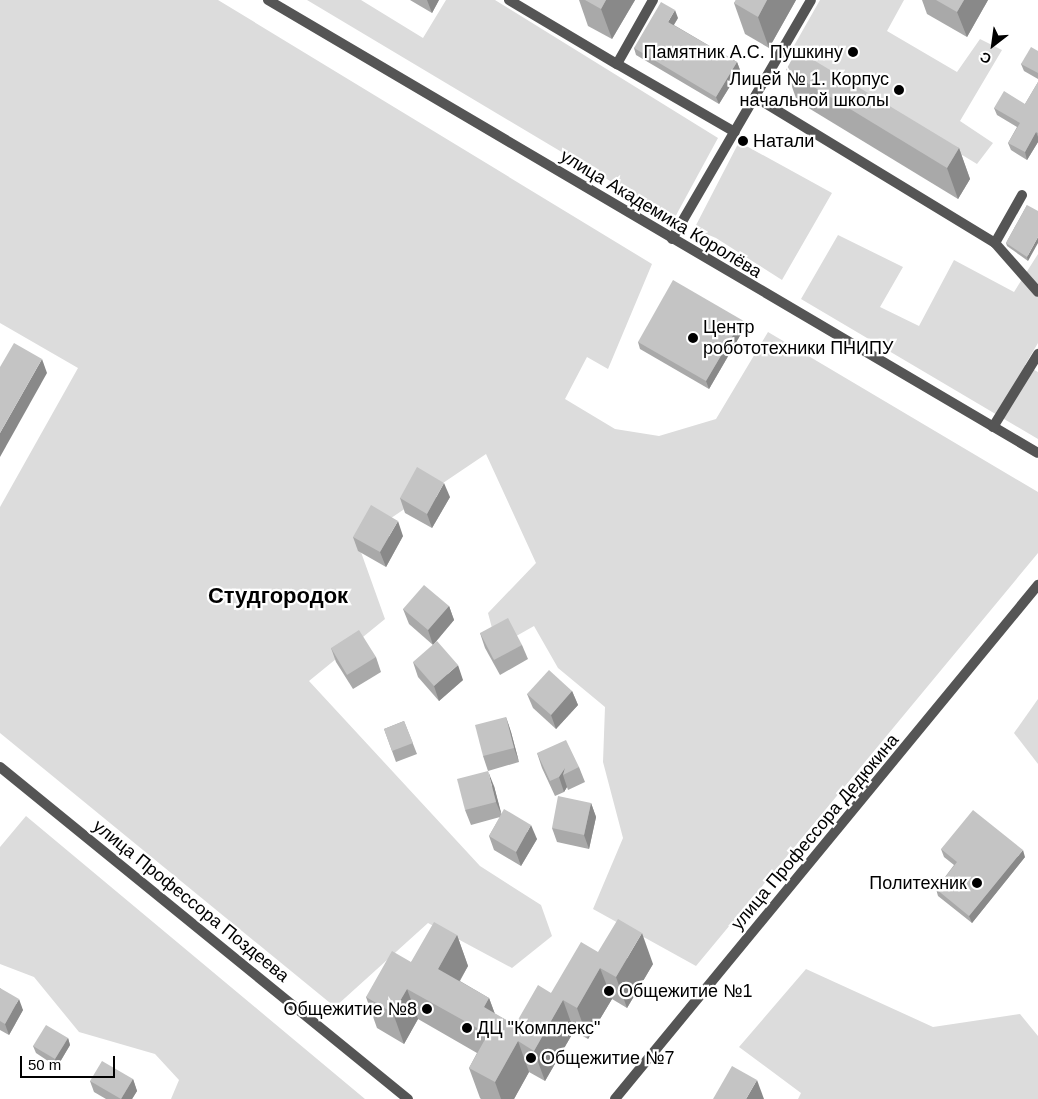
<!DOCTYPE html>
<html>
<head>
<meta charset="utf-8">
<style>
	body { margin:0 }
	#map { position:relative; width:1038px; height:1099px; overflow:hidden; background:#fff; font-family:Arial,sans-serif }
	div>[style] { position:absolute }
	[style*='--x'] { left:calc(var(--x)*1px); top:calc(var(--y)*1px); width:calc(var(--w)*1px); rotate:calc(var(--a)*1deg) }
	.green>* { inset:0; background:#dcdcdc }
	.street>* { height:10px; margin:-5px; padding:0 5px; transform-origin:5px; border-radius:5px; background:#555 }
	.wall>* { inset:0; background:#a9a9a9 }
	.shaded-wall>* { inset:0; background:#898989 }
	.building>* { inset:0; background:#c4c4c4 }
	.dots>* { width:14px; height:14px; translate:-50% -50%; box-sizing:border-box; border:2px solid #fff; border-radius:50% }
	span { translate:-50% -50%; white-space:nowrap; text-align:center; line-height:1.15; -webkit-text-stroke:4.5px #fff; paint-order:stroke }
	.poi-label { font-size:18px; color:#000 }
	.right { translate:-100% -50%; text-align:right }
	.left { translate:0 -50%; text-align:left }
	.street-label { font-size:18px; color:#000 }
	.district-label { font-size:22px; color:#000; font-weight:700 }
	.north { position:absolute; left:968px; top:20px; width:50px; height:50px; -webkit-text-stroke:4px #fff; paint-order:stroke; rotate:210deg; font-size:14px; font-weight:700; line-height:20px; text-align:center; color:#000 }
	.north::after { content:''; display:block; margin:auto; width:18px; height:22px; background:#000; clip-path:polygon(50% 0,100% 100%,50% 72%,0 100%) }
	.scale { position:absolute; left:20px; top:1056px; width:95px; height:22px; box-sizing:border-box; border:2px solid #000; border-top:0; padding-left:6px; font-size:15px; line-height:18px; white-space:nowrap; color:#000; -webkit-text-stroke:4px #fff; paint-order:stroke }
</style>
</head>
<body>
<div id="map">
	<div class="green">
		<div style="clip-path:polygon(0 0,218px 0,652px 264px,608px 369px,587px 357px,565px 399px,615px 429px,659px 436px,716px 419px,768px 332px,1038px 492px,1038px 553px,696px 966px,593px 909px,623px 838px,603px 762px,605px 707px,558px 668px,534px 626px,497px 647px,488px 613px,536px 563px,486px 454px,357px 541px,385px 619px,309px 681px,480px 866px,541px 905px,552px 936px,512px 968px,428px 923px,335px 1007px,0 733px,0 507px,78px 368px,0 323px)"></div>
		<div style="clip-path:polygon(307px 0,361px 0,423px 38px,446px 0,495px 0,718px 138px,674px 219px)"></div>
		<div style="clip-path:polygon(820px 0,904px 0,887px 31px,957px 72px,980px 39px,1002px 50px,960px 121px,993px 143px,977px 164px,791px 51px)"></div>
		<div style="clip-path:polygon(739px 142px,832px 193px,782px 280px,716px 238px,694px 229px)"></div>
		<div style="clip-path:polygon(838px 235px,903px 267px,880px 307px,919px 326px,954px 260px,1014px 292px,1038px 254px,1038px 343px,1025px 365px,1038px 372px,1038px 439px,801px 299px)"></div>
		<div style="clip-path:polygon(1038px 699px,1038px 764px,1014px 733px)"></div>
		<div style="clip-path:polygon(26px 816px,365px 1099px,171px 1099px,179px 1080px,155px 1054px,79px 1032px,34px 977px,0 964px,0 847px)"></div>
		<div style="clip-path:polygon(806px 969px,933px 1027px,1020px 1014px,1038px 1036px,1038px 1099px,798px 1099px,801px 1093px,739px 1047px)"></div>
	</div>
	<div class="street">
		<div style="--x:268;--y:0;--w:893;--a:30.47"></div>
		<div style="--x:509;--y:0;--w:126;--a:30.7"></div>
		<div style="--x:653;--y:0;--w:73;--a:119.4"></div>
		<div style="--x:617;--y:64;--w:136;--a:30"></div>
		<div style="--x:755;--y:97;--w:281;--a:31.3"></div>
		<div style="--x:995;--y:243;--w:55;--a:-60.6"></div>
		<div style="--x:672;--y:239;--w:276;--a:-59.8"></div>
		<div style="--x:995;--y:243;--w:65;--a:48.7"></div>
		<div style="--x:993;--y:427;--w:86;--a:-58.3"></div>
		<div style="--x:0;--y:767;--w:526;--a:39.14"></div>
		<div style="--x:615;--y:1099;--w:666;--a:-50.55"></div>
	</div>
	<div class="wall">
		<div style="clip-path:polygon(410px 0,439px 0,432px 13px)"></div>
		<div style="clip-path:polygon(579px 0,635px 0,612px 39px,588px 26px)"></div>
		<div style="clip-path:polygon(736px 0,796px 0,769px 48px,745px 34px,734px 3px)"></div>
		<div style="clip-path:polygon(922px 0,988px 0,967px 37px,927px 14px)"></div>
		<div style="clip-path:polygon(678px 18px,674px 25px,737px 62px,740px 70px,719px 104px,636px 55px,634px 48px)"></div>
		<div style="clip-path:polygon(1038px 51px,1038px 79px,1024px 71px,1021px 64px)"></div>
		<div style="clip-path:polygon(786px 70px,959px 148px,970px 179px,958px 199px,797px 101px)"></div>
		<div style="clip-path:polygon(1038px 82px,1038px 142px,1027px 160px,1011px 150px,1008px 143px,1017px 127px,997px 115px,994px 108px,1025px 104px)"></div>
		<div style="clip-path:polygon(1027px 205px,1028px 261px,1007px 246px,1006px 243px)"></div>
		<div style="clip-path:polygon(742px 320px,745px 327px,709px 389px,640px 349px,638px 342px)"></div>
		<div style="clip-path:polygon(450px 497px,432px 528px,405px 513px,400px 498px)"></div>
		<div style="clip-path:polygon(403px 536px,386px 567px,358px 551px,353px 537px)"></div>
		<div style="clip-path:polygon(449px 606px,454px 620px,433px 645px,409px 624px,403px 609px)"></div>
		<div style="clip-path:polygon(480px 633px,522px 645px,528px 659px,500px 675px,485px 648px)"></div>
		<div style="clip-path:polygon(331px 648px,376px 657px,381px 672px,353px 689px,336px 662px)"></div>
		<div style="clip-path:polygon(413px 662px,463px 680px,439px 701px,418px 677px)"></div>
		<div style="clip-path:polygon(572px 691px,578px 705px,556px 729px,533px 708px,527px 694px)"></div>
		<div style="clip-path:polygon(506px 717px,511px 732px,519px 762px,488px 771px,483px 756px)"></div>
		<div style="clip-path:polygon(404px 721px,417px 754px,396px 762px,384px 729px)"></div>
		<div style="clip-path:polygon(537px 753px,579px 767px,585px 782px,568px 790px,567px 787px,564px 792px,555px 796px,542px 768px)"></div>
		<div style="clip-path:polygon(494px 786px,501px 814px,537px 839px,521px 866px,494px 850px,489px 836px,500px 817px,471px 825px,465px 810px)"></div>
		<div style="clip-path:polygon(591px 803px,596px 817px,589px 849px,557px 842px,552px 828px)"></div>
		<div style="clip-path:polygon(941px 849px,1025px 857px,972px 923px,938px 896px,936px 889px,954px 865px,944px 857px)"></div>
		<div style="clip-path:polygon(457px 935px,468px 966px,460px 981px,489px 998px,495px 1014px,515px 1025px,598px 952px,653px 964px,627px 1008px,612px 999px,588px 1039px,574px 1031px,545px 1081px,529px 1072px,514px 1099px,481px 1099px,480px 1098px,469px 1068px,477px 1053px,418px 1019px,404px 1044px,377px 1028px,366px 997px,411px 962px)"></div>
		<div style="clip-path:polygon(0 988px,23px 1010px,9px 1035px,0 1030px)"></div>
		<div style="clip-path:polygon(68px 1038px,70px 1045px,57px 1067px,36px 1053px,33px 1046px)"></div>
		<div style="clip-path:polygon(133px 1079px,137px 1091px,132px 1099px,106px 1099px,94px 1092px,90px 1081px)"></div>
	</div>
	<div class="shaded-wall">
		<div style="clip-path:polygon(427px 0,439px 0,432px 13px)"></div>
		<div style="clip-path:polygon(606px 0,635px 0,612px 39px,601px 9px)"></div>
		<div style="clip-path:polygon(767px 0,796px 0,769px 48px,758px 17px)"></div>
		<div style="clip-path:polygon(964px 0,988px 0,967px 37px,957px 12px)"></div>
		<div style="clip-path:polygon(675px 10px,678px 18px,671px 29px,668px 22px)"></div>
		<div style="clip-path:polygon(737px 62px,740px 70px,719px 104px,716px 97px)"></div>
		<div style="clip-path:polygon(1036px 132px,1038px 137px,1038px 142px,1027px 160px,1025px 152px)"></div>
		<div style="clip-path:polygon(959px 148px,970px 179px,958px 199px,947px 168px)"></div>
		<div style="clip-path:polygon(1038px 237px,1038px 243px,1028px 261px,1027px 257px)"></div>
		<div style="clip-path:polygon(742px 320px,745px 327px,709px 389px,706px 381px)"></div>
		<div style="clip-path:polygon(42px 359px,47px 373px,0 457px,0 433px)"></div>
		<div style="clip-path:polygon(444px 483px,450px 497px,432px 528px,427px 514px)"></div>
		<div style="clip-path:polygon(398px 521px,403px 536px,386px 567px,380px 552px)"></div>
		<div style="clip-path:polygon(449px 606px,454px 620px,433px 645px,428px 630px)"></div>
		<div style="clip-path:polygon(458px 665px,463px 680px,439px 701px,434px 686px)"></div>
		<div style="clip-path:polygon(572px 691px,578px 705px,556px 729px,551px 715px)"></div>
		<div style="clip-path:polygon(506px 717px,511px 732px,519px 762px,514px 748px)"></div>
		<div style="clip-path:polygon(565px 768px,563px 775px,567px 787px,564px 792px,559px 777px)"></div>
		<div style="clip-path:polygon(488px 771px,494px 786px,502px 816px,496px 802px)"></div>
		<div style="clip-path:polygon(591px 803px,596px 817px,589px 849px,584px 835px)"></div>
		<div style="clip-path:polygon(531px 825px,537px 839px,521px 866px,516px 852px)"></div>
		<div style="clip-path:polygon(1023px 850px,1025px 857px,972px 923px,969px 916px)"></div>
		<div style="clip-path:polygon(642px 933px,653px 964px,627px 1008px,616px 977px)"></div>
		<div style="clip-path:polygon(457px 935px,468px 966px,449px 999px,438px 969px)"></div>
		<div style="clip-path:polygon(600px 968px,612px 999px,588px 1039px,577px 1008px)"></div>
		<div style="clip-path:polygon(407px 989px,418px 1019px,404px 1044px,393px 1013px)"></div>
		<div style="clip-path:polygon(489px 998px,500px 1028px,484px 1007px)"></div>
		<div style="clip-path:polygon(19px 999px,23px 1010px,9px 1035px,5px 1024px)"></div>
		<div style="clip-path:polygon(563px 1000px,574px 1031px,545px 1081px,534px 1051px)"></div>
		<div style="clip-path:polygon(68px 1038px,70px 1045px,57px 1067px,55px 1059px)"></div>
		<div style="clip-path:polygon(518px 1041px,529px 1072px,514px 1099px,501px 1099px,495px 1082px)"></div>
		<div style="clip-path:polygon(133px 1079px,137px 1091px,132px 1099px,121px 1099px)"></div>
		<div style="clip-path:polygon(757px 1080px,764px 1099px,746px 1099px)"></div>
	</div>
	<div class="building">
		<div style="clip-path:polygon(585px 0,606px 0,601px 9px)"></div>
		<div style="clip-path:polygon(736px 0,767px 0,758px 17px,734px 3px)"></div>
		<div style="clip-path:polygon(936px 0,964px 0,957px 12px)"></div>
		<div style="clip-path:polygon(661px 2px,675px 10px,668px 22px,737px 62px,716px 97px,634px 48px)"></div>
		<div style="clip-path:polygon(1031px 47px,1038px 51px,1038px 73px,1021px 64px)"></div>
		<div style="clip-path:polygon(797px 50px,959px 148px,947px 168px,786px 70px)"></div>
		<div style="clip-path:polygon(1038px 82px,1038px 133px,1036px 132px,1025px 152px,1008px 143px,1020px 123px,994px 108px,1004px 91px,1025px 104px)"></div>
		<div style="clip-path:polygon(1027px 205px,1038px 211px,1038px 237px,1027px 257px,1006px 243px)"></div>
		<div style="clip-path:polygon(673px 280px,742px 320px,706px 381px,638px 342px)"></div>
		<div style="clip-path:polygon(14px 343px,42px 359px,0 433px,0 367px)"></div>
		<div style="clip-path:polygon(417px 467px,444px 483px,427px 514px,400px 498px)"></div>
		<div style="clip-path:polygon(371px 505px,398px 521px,380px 552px,353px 537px)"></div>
		<div style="clip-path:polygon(424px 585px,449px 606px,428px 630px,403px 609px)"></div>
		<div style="clip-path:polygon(508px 618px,522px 645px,494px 660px,480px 633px)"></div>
		<div style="clip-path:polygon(359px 630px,376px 657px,347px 675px,331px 648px)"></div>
		<div style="clip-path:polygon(437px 641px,458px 665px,434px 686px,413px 662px)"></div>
		<div style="clip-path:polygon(549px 670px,572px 691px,551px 715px,527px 694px)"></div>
		<div style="clip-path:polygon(506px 717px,514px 748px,483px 756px,475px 725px)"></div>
		<div style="clip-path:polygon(404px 721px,413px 743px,392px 751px,384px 729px)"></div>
		<div style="clip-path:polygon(566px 740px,579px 767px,563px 775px,565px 768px,559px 777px,550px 781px,537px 753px)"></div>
		<div style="clip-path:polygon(488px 771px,496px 802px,465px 810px,457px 779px)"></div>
		<div style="clip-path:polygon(558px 796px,591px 803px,584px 835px,552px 828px)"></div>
		<div style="clip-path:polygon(504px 809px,531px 825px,516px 852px,489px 836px)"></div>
		<div style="clip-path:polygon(973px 810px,1023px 850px,969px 916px,936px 889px,957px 862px,941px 849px)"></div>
		<div style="clip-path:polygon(618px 919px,642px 933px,616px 977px,600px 968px,577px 1008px,563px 1000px,534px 1051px,518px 1041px,495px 1082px,469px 1068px,488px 1034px,407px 989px,393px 1013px,366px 997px,392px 951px,411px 962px,434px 922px,457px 935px,438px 969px,489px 998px,484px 1007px,515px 1025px,538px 985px,551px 993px,581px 942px,598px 952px)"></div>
		<div style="clip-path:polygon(0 988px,19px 999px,5px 1024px,0 1021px)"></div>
		<div style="clip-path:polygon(46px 1025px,68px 1038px,55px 1059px,33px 1046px)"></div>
		<div style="clip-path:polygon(102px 1061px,133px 1079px,121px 1099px,90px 1081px)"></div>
		<div style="clip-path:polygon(732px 1066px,757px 1080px,746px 1099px,713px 1099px)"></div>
	</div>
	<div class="dots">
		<div style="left:853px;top:52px;background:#000"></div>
		<div style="left:899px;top:90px;background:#000"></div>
		<div style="left:743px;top:141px;background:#000"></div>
		<div style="left:693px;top:338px;background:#000"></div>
		<div style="left:977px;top:883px;background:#000"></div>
		<div style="left:609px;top:991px;background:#000"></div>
		<div style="left:427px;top:1009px;background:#000"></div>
		<div style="left:467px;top:1028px;background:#000"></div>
		<div style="left:531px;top:1058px;background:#000"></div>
	</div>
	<div class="poi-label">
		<span class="right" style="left:843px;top:52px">Памятник А.С. Пушкину</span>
		<span class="right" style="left:889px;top:90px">Лицей № 1. Корпус<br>начальной школы</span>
		<span class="left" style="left:753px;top:141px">Натали</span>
		<span class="left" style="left:703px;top:338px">Центр<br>робототехники ПНИПУ</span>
		<span class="right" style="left:967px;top:883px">Политехник</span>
		<span class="left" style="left:619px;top:991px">Общежитие №1</span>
		<span class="right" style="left:417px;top:1009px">Общежитие №8</span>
		<span class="left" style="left:477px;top:1028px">ДЦ "Комплекс"</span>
		<span class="left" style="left:541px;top:1058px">Общежитие №7</span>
	</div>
	<div class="street-label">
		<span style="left:661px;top:214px;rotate:31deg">улица Академика Королёва</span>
		<span style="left:815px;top:832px;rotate:-50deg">улица Профессора Дедюкина</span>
		<span style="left:191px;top:901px;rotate:39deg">улица Профессора Поздеева</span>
	</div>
	<div class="district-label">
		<span style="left:278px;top:596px">Студгородок</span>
	</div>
	<div class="north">С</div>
	<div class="scale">50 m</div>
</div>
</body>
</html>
